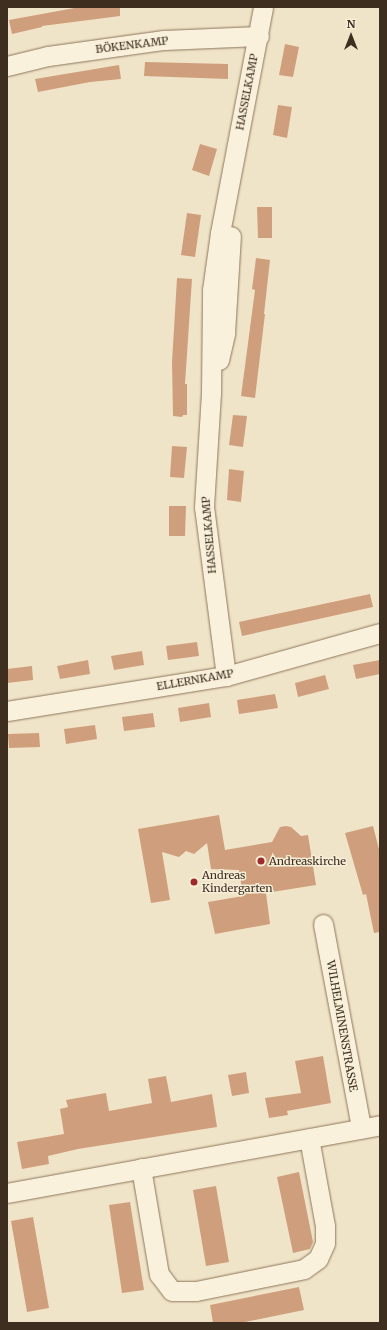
<!DOCTYPE html>
<html>
<head>
<meta charset="utf-8">
<style>
	body { margin:0 }
	#map { position:relative; width:387px; height:1330px; overflow:hidden; background:#f0e4c8; font-family:Merriweather,serif }
	div>[style] { position:absolute }
	[style*='--x'] { left:calc(var(--x)*1px); top:calc(var(--y)*1px); width:calc(var(--w)*1px); rotate:calc(var(--a)*1deg) }
	.building>* { inset:0; background:#cf9f7d }
	.roads { filter:drop-shadow(0 0 1px #8d765c) drop-shadow(0 0 1px #8d765c) }
	.minor>* { height:19px; margin:-9.5px; padding:0 9.5px; transform-origin:9.5px; border-radius:9.5px; background:#faf1dc }
	.dots>* { width:11px; height:11px; translate:-50% -50%; box-sizing:border-box; border:2px solid #f7eed8; border-radius:50% }
	span { translate:-50% -50%; white-space:nowrap; text-align:center; line-height:1.15; -webkit-text-stroke:3px #f7eed8; paint-order:stroke }
	.street-label { font-size:11px; color:#3d2e20 }
	.poi-label { font-size:11px; color:#3d2e20 }
	.left { translate:0 -50%; text-align:left }
	.frame { position:absolute; inset:0; border:8px solid #3d2e20; pointer-events:none }
	.north { position:absolute; left:331px; top:16px; width:40px; height:40px; -webkit-text-stroke:3px #f7eed8; paint-order:stroke; rotate:0deg; font-size:11px; font-weight:700; line-height:16px; text-align:center; color:#3d2e20 }
	.north::after { content:''; display:block; margin:auto; width:14px; height:18px; background:#3d2e20; clip-path:polygon(50% 0,100% 100%,50% 72%,0 100%) }
</style>
</head>
<body>
<div id="map">
	<div class="building">
		<div style="clip-path:polygon(80px 7px,120px 7px,120px 16px,42px 26px,42px 27px,12px 34px,9px 20px)"></div>
		<div style="clip-path:polygon(285px 44px,299px 47px,293px 77px,279px 75px)"></div>
		<div style="clip-path:polygon(145px 62px,228px 64px,228px 79px,144px 76px)"></div>
		<div style="clip-path:polygon(119px 65px,121px 79px,90px 82px,38px 92px,35px 79px)"></div>
		<div style="clip-path:polygon(278px 105px,292px 107px,287px 138px,273px 135px)"></div>
		<div style="clip-path:polygon(200px 144px,217px 149px,209px 176px,192px 170px)"></div>
		<div style="clip-path:polygon(257px 207px,272px 207px,272px 238px,258px 238px)"></div>
		<div style="clip-path:polygon(187px 213px,201px 215px,195px 257px,181px 255px)"></div>
		<div style="clip-path:polygon(256px 258px,270px 260px,264px 314px,265px 314px,255px 398px,241px 396px,255px 290px,252px 289px)"></div>
		<div style="clip-path:polygon(177px 278px,192px 279px,185px 384px,187px 384px,187px 415px,183px 415px,182px 417px,173px 416px,172px 362px)"></div>
		<div style="clip-path:polygon(233px 415px,247px 416px,243px 447px,229px 445px)"></div>
		<div style="clip-path:polygon(172px 446px,187px 447px,184px 478px,170px 477px)"></div>
		<div style="clip-path:polygon(229px 469px,244px 471px,241px 502px,227px 500px)"></div>
		<div style="clip-path:polygon(169px 506px,186px 506px,185px 536px,169px 536px)"></div>
		<div style="clip-path:polygon(370px 594px,373px 607px,242px 636px,239px 622px)"></div>
		<div style="clip-path:polygon(197px 642px,199px 656px,168px 660px,166px 646px)"></div>
		<div style="clip-path:polygon(142px 651px,144px 665px,114px 670px,111px 656px)"></div>
		<div style="clip-path:polygon(88px 660px,90px 674px,60px 679px,57px 666px)"></div>
		<div style="clip-path:polygon(380px 660px,380px 674px,356px 679px,353px 665px)"></div>
		<div style="clip-path:polygon(32px 666px,33px 680px,7px 683px,7px 669px)"></div>
		<div style="clip-path:polygon(325px 675px,329px 689px,298px 697px,295px 683px)"></div>
		<div style="clip-path:polygon(275px 694px,278px 708px,239px 714px,237px 700px)"></div>
		<div style="clip-path:polygon(209px 703px,211px 717px,180px 722px,178px 708px)"></div>
		<div style="clip-path:polygon(153px 713px,155px 727px,124px 731px,122px 717px)"></div>
		<div style="clip-path:polygon(95px 725px,97px 739px,66px 744px,64px 729px)"></div>
		<div style="clip-path:polygon(39px 733px,40px 747px,9px 748px,8px 734px)"></div>
		<div style="clip-path:polygon(219px 815px,225px 850px,272px 842px,280px 827px,286px 826px,291px 827px,301px 836px,308px 835px,316px 885px,266px 893px,270px 924px,215px 934px,208px 902px,243px 896px,239px 870px,211px 869px,207px 843px,194px 854px,186px 851px,179px 857px,162px 852px,170px 900px,151px 903px,138px 829px)"></div>
		<div style="clip-path:polygon(373px 826px,380px 853px,380px 932px,374px 933px,366px 894px,363px 895px,345px 833px)"></div>
		<div style="clip-path:polygon(323px 1056px,331px 1103px,287px 1111px,288px 1115px,269px 1118px,265px 1098px,301px 1093px,295px 1061px)"></div>
		<div style="clip-path:polygon(246px 1072px,249px 1093px,232px 1096px,228px 1075px)"></div>
		<div style="clip-path:polygon(166px 1076px,171px 1102px,212px 1094px,217px 1127px,78px 1149px,48px 1156px,49px 1164px,22px 1169px,17px 1142px,64px 1134px,60px 1109px,68px 1107px,66px 1100px,106px 1093px,109px 1111px,152px 1103px,148px 1079px)"></div>
		<div style="clip-path:polygon(299px 1172px,313px 1242px,310px 1249px,293px 1253px,277px 1177px)"></div>
		<div style="clip-path:polygon(216px 1186px,229px 1262px,206px 1266px,193px 1190px)"></div>
		<div style="clip-path:polygon(130px 1202px,144px 1290px,122px 1293px,109px 1205px)"></div>
		<div style="clip-path:polygon(33px 1217px,49px 1308px,27px 1312px,11px 1221px)"></div>
		<div style="clip-path:polygon(299px 1287px,304px 1310px,240px 1323px,213px 1323px,210px 1305px)"></div>
	</div>
	<div class="roads">
		<div class="minor">
			<div style="--x:7;--y:66;--w:42;--a:-13.7"></div>
			<div style="--x:48;--y:56;--w:117;--a:-7.9"></div>
			<div style="--x:164;--y:40;--w:95;--a:-2.4"></div>
			<div style="--x:219;--y:360;--w:28;--a:-77"></div>
			<div style="--x:225;--y:333;--w:97;--a:-86.5"></div>
			<div style="--x:226;--y:676;--w:170;--a:-97.4"></div>
			<div style="--x:204;--y:507;--w:114;--a:-86.5"></div>
			<div style="--x:211;--y:393;--w:103;--a:-89.4"></div>
			<div style="--x:212;--y:290;--w:58;--a:-82"></div>
			<div style="--x:220;--y:233;--w:230;--a:-79.2"></div>
			<div style="--x:7;--y:711;--w:222;--a:-9.1"></div>
			<div style="--x:226;--y:676;--w:160;--a:-15.6"></div>
			<div style="--x:323;--y:924;--w:208;--a:79.4"></div>
			<div style="--x:141;--y:1168;--w:108;--a:80.4"></div>
			<div style="--x:159;--y:1274;--w:21;--a:53"></div>
			<div style="--x:172;--y:1291;--w:24;--a:0"></div>
			<div style="--x:196;--y:1291;--w:110;--a:-11.5"></div>
			<div style="--x:304;--y:1269;--w:17;--a:-36"></div>
			<div style="--x:318;--y:1259;--w:17;--a:-66"></div>
			<div style="--x:325;--y:1243;--w:17;--a:-90"></div>
			<div style="--x:325;--y:1226;--w:89;--a:-100.3"></div>
			<div style="--x:7;--y:1193;--w:379;--a:-10.3"></div>
		</div>
	</div>
	<div class="dots">
		<div style="left:261px;top:861px;background:#9e2a2b"></div>
		<div style="left:194px;top:882px;background:#9e2a2b"></div>
	</div>
	<div class="street-label">
		<span style="left:132px;top:45px;rotate:-7deg">BÖKENKAMP</span>
		<span style="left:247px;top:92px;rotate:-79deg">HASSELKAMP</span>
		<span style="left:209px;top:535px;rotate:-95deg">HASSELKAMP</span>
		<span style="left:195px;top:680px;rotate:-10deg">ELLERNKAMP</span>
		<span style="left:342px;top:1026px;rotate:80deg">WILHELMINENSTRASSE</span>
	</div>
	<div class="poi-label">
		<span class="left" style="left:269px;top:861px">Andreaskirche</span>
		<span class="left" style="left:202px;top:882px">Andreas<br>Kindergarten</span>
	</div>
	<div class="frame"></div>
	<div class="north">N</div>
</div>
</body>
</html>
